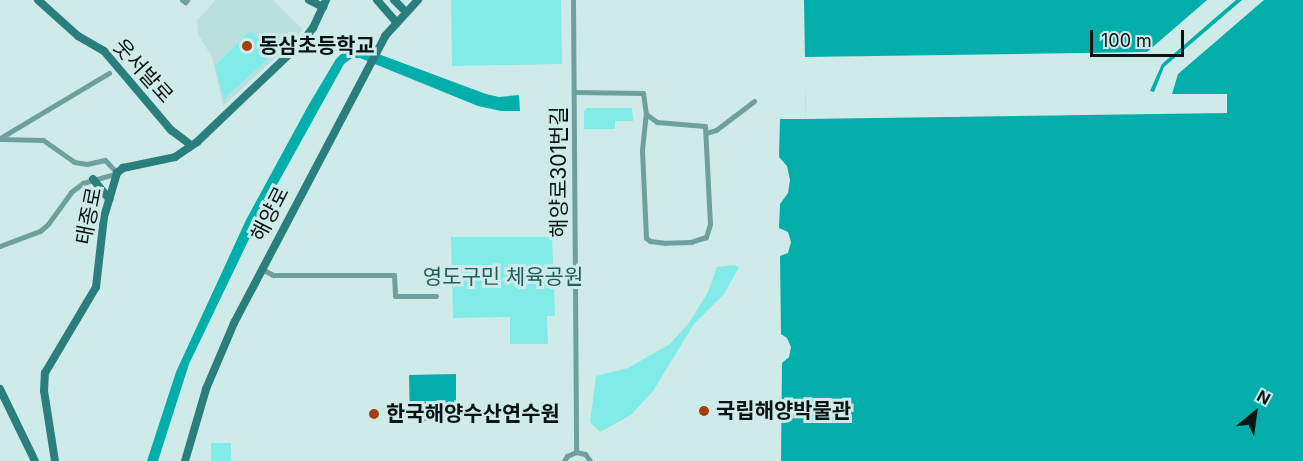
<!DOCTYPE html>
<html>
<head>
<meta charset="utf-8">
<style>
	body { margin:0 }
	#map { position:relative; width:1303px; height:461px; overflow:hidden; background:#cfebe9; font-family:Inter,"Noto Sans KR",sans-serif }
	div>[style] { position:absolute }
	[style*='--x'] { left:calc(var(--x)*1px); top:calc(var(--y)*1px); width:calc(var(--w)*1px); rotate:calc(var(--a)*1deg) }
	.built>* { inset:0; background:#bae0de }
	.green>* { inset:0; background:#81ebe7 }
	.water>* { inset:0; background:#02aeaa }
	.pier>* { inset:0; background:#cfebe9 }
	.street>* { height:5px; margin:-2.5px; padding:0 2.5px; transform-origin:2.5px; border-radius:2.5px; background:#6fa09d }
	.secondary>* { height:8px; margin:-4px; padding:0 4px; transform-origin:4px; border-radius:4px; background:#2a7e7b }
	.dots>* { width:16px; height:16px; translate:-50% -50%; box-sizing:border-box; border:3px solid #cfebe9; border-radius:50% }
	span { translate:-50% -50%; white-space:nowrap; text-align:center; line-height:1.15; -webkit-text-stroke:6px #cfebe9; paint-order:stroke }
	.poi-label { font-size:21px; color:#0a1413; font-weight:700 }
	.left { translate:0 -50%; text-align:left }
	.street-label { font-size:21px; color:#0a1413 }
	.park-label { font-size:21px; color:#245c5a }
	.north { position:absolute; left:1225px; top:383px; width:60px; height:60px; -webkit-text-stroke:4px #cfebe9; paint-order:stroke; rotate:29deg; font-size:16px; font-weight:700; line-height:24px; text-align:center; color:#0a1413 }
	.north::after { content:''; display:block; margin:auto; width:21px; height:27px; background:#0a1413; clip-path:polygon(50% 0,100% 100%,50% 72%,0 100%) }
	.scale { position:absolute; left:1090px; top:30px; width:94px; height:27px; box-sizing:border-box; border:3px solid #0a1413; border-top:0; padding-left:8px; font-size:18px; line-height:21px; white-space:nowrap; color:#0a1413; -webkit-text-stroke:4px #cfebe9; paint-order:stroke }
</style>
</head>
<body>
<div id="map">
	<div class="built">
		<div style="clip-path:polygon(216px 0,273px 0,302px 29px,299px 36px,223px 106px,212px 57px,198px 34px,197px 20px)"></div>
	</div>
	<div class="green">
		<div style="clip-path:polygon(451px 0,561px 0,562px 64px,452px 66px)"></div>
		<div style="clip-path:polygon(250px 31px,274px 53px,224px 99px,215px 66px)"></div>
		<div style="clip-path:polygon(587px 108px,632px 108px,633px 121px,615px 121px,615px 129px,584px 129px,584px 111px)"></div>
		<div style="clip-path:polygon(451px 237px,552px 237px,555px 316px,547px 316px,548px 344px,510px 344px,510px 317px,453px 318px)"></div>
		<div style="clip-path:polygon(734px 265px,739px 267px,724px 294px,694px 324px,653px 391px,631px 415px,600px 432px,590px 422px,596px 376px,628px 368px,670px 344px,689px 323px,708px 292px,717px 267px)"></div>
		<div style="clip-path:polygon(211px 443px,231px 443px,231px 461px,211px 461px)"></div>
	</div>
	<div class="water">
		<div style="clip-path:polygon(804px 0,1303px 0,1303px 461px,781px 461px,782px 363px,789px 357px,791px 347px,787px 338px,781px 334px,780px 256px,788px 253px,791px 242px,788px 232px,779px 228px,780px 204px,788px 193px,790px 180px,787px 166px,779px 157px,780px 119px,806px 119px)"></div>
		<div style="clip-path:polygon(346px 49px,365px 49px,486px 94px,499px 97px,519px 95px,520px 111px,501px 111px,478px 106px,360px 58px,352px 58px,344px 64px,263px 210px,189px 364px,158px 461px,147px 461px,176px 372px,246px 220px,308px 106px,336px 59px)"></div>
		<div style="clip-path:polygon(456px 374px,456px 421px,410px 421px,409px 375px)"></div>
	</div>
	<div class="pier">
		<div style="clip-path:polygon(1207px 0,1236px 0,1162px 64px,1150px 91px,1154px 92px,1164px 67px,1242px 0,1264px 0,1178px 74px,1172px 94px,1227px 94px,1227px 113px,806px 119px,804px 57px,1147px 52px)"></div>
	</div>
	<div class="street">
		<div style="--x:182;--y:0;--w:4;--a:34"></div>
		<div style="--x:185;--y:2;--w:3;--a:-45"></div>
		<div style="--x:573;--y:0;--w:452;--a:89.6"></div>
		<div style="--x:575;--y:92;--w:68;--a:0.8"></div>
		<div style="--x:643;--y:93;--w:21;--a:82"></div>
		<div style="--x:646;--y:114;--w:14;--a:36"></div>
		<div style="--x:657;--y:122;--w:48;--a:4.8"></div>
		<div style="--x:705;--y:126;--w:98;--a:87.1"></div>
		<div style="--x:710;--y:224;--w:14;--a:107"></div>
		<div style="--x:706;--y:237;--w:16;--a:162"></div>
		<div style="--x:691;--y:242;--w:25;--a:178"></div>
		<div style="--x:666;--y:243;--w:16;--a:-173"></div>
		<div style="--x:650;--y:241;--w:5;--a:-143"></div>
		<div style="--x:646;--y:238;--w:88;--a:-92.6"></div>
		<div style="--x:642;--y:150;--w:36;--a:-84"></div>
		<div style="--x:706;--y:133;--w:10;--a:-17"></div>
		<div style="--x:716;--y:130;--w:48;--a:-37.3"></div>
		<div style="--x:0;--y:138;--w:127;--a:-30.8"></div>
		<div style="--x:0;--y:139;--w:43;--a:1.3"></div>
		<div style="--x:43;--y:140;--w:38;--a:35"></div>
		<div style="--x:74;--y:162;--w:13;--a:9"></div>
		<div style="--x:87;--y:164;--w:18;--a:-13"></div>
		<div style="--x:105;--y:160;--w:18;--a:47"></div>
		<div style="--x:0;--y:246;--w:43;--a:-20.6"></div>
		<div style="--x:40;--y:231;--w:11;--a:-41"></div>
		<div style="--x:48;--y:224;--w:39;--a:-54"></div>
		<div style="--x:71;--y:192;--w:15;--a:-37"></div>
		<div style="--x:83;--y:183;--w:35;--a:-16"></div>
		<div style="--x:262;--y:269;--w:13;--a:29"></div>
		<div style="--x:273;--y:275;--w:121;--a:0"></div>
		<div style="--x:394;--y:275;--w:21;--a:87"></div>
		<div style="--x:395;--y:296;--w:41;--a:0"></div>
		<div style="--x:564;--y:461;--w:6;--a:-59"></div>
		<div style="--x:567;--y:456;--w:10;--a:-24"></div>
		<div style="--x:576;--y:452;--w:9;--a:13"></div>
		<div style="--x:585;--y:454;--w:9;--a:54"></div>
	</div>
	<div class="secondary">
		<div style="--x:38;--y:0;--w:54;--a:42"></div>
		<div style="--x:78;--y:36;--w:30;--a:30"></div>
		<div style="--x:104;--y:51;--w:104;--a:49.7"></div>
		<div style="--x:171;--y:130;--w:26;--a:37"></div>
		<div style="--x:309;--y:0;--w:16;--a:27"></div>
		<div style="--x:377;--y:0;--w:29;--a:49"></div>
		<div style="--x:394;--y:0;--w:17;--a:45"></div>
		<div style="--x:93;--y:179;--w:26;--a:51"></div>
		<div style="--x:0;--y:389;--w:80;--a:64.1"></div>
		<div style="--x:55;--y:461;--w:71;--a:-98.9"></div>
		<div style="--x:44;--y:391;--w:18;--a:-87"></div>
		<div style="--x:45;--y:373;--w:100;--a:-59.3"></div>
		<div style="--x:96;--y:287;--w:70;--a:-83.5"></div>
		<div style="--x:104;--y:217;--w:46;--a:-73.5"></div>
		<div style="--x:117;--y:173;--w:8;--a:-40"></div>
		<div style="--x:123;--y:168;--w:53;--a:-11.9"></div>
		<div style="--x:175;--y:157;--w:27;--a:-34"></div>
		<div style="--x:197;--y:142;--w:145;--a:-43.6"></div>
		<div style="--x:302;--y:42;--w:18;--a:-52"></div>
		<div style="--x:313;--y:28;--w:31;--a:-65"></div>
		<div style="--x:185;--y:461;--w:75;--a:-73.7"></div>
		<div style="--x:206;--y:389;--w:72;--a:-67"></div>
		<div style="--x:234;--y:323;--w:324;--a:-62.2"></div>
		<div style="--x:385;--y:36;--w:49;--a:-47.5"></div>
	</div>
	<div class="dots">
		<div style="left:247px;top:46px;background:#a4400d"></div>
		<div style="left:704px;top:411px;background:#a4400d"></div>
		<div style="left:374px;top:414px;background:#a4400d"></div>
	</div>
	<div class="poi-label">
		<span class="left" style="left:259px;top:46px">동삼초등학교</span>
		<span class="left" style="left:716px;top:411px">국립해양박물관</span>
		<span class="left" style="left:386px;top:414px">한국해양수산연수원</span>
	</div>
	<div class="street-label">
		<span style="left:143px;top:71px;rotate:48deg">웃서발로</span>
		<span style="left:559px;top:172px;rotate:-90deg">해양로301번길</span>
		<span style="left:270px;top:214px;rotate:-63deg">해양로</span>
		<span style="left:89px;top:216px;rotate:-79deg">태종로</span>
	</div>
	<div class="park-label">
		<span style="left:503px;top:277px">영도구민 체육공원</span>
	</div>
	<div class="north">N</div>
	<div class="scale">100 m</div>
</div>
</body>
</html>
